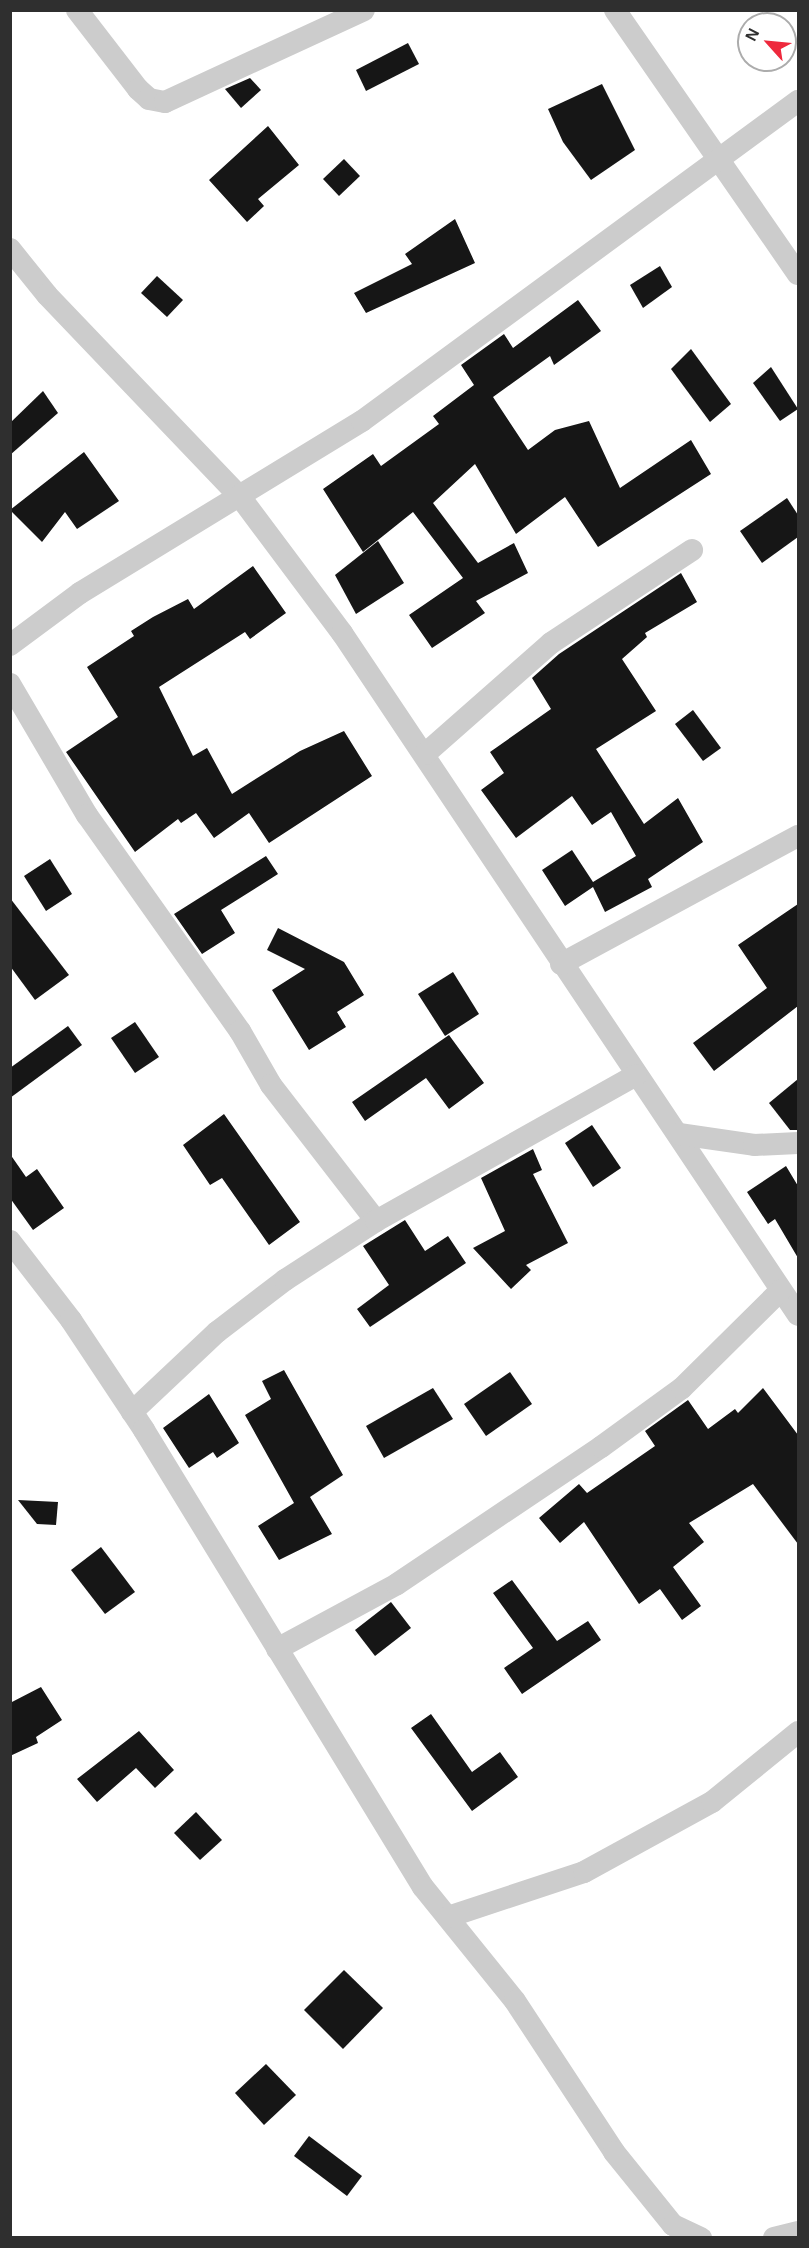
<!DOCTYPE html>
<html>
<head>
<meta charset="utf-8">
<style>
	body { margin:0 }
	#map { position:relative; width:809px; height:2248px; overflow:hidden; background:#fff; font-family:Helvetica,sans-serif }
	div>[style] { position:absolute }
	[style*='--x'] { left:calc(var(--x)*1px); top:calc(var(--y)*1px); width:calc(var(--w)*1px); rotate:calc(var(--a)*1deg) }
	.building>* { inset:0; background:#161616 }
	.minor>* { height:22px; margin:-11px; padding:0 11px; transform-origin:11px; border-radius:11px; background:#ccc }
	span { translate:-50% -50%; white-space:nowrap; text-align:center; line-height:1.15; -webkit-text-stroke:6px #fff; paint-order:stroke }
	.frame { position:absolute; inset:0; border:12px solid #2f2f2f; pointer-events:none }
	.north { position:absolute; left:737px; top:12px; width:60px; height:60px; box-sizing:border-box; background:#fff; border:2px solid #acacac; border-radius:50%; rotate:297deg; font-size:16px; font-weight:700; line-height:24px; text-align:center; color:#2f2f2f }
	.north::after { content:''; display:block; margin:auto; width:21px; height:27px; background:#ee293d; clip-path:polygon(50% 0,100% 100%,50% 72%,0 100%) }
</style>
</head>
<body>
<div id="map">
	<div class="building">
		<div style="clip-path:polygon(408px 43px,419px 64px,366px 91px,356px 70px)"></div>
		<div style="clip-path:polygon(250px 78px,261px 90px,241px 108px,225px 89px)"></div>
		<div style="clip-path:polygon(602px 84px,635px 150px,591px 180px,563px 142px,548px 109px)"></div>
		<div style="clip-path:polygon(268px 126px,299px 165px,258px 199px,264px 206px,247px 222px,209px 180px)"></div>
		<div style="clip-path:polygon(344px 159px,360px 176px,339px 196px,323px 179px)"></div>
		<div style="clip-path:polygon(455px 219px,475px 263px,366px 313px,354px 293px,412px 264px,405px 254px)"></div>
		<div style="clip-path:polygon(660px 266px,672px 287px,643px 308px,630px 285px)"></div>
		<div style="clip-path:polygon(157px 276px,183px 300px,167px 317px,141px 293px)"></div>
		<div style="clip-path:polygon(578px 300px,601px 331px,554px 365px,550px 356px,493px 397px,528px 450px,555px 430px,589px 421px,620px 488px,691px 440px,711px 474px,598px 547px,565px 497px,516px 534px,475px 464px,433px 503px,478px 563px,514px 543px,528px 573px,476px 601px,485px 613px,432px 648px,409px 615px,463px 578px,413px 512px,363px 552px,323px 489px,373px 454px,381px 466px,439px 424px,433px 416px,474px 385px,461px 365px,504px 334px,513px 348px)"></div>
		<div style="clip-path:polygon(691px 349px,731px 404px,710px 422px,671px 369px)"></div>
		<div style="clip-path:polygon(771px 367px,798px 409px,780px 421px,753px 383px)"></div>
		<div style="clip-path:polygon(43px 391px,58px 413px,10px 455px,10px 423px)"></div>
		<div style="clip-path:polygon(84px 452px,119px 501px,77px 529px,65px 512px,42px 542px,10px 510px)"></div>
		<div style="clip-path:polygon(787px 498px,798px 515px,798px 537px,762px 563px,740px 531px)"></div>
		<div style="clip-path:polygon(378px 541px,404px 583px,356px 614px,335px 575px)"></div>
		<div style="clip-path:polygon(253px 566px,286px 613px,250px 639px,245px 632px,159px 687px,193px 756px,207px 748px,232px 794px,300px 751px,344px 731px,372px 776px,269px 843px,249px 813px,214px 838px,196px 813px,181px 823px,178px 819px,135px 852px,66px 752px,118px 717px,87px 667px,134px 636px,131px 631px,153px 617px,188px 599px,194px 609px)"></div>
		<div style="clip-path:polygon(681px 573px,697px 602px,645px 633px,647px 637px,622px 659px,656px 711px,596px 749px,644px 824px,678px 798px,703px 842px,648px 879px,652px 887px,605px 912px,593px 887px,565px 906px,542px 870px,572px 850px,593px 882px,636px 856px,611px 812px,592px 825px,572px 796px,516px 838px,481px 790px,504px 773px,490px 752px,551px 709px,532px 678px,559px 654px)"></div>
		<div style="clip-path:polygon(693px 710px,721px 748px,703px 761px,675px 724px)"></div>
		<div style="clip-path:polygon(266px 856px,278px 874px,221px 910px,235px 933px,202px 954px,174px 914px)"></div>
		<div style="clip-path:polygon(50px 859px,72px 894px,46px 911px,24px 876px)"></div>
		<div style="clip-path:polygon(10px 898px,69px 975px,35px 1000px,10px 966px)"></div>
		<div style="clip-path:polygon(798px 904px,798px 1006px,714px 1071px,693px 1043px,767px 988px,738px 945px)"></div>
		<div style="clip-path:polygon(278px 928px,344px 962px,364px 995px,337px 1012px,346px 1027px,309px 1050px,272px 990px,305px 969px,267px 950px)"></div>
		<div style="clip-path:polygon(453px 972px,479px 1014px,445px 1036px,418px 994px)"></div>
		<div style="clip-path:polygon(135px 1022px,159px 1057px,135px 1073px,111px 1038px)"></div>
		<div style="clip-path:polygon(68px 1026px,82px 1045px,10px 1098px,10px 1068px)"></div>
		<div style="clip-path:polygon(449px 1035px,484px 1083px,449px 1109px,426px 1078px,365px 1121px,352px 1102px)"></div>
		<div style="clip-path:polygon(798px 1079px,798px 1130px,790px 1130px,769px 1103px)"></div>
		<div style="clip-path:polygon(224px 1114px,300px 1222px,269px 1245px,222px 1178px,210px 1185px,183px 1145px)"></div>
		<div style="clip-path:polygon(592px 1125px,621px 1168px,593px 1187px,565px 1143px)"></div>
		<div style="clip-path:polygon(533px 1149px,542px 1170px,533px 1174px,568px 1243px,526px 1265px,531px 1270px,511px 1289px,473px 1248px,505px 1231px,481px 1178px)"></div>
		<div style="clip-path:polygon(10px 1154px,26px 1177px,37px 1169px,64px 1208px,33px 1230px,10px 1198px)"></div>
		<div style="clip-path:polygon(786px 1166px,798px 1186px,798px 1258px,775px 1219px,768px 1224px,747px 1192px)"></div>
		<div style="clip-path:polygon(405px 1220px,425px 1251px,448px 1236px,466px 1263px,370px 1327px,357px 1309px,389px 1285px,363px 1246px)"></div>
		<div style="clip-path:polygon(284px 1370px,343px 1475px,310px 1497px,332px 1534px,279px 1560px,258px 1526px,294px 1503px,245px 1415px,271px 1399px,262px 1381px)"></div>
		<div style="clip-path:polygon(510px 1372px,532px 1404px,486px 1436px,464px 1404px)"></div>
		<div style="clip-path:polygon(433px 1388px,453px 1419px,384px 1458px,366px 1426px)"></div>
		<div style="clip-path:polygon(763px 1388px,798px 1435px,798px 1544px,753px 1484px,689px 1523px,704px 1542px,673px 1567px,701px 1606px,682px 1620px,660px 1589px,639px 1604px,584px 1522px,560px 1543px,539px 1518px,579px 1484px,587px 1493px,655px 1446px,645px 1431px,688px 1400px,708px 1429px,735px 1409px,738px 1413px)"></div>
		<div style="clip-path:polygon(209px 1394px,239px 1443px,217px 1458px,213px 1452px,189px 1468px,163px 1428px)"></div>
		<div style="clip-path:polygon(18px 1500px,58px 1502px,56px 1525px,37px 1524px)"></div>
		<div style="clip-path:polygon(101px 1547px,135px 1592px,105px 1614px,71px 1570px)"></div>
		<div style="clip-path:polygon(512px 1580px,557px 1641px,588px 1621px,601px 1640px,522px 1694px,504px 1668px,533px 1648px,493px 1593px)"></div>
		<div style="clip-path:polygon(391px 1602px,411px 1628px,375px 1656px,355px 1630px)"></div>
		<div style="clip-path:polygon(41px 1687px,62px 1720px,36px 1737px,38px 1743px,10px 1756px,10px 1703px)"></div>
		<div style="clip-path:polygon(431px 1714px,472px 1772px,500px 1752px,518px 1777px,472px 1811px,411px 1728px)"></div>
		<div style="clip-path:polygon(139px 1731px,174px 1770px,155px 1788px,136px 1768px,97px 1802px,77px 1779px)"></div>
		<div style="clip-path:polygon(196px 1812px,222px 1840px,200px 1860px,174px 1833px)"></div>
		<div style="clip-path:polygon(344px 1970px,383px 2008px,343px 2049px,304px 2010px)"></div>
		<div style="clip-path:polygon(266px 2064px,296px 2095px,264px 2125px,235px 2093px)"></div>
		<div style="clip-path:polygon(309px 2136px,362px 2176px,347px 2196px,294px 2156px)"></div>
	</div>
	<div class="minor">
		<div style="--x:77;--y:10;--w:100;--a:52.3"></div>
		<div style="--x:138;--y:89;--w:15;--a:42"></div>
		<div style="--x:149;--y:99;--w:16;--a:11"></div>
		<div style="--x:165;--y:102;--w:219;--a:-24.8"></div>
		<div style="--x:615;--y:10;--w:321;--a:55.3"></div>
		<div style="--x:10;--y:249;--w:59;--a:51.2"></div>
		<div style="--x:47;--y:295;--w:281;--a:46.3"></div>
		<div style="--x:241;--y:498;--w:169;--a:53.2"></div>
		<div style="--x:342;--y:633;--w:820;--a:56.23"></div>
		<div style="--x:10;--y:645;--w:87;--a:-36.6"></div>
		<div style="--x:80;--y:593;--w:330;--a:-31.4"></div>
		<div style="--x:362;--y:421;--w:541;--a:-36.28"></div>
		<div style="--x:10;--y:684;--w:152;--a:59.6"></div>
		<div style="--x:87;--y:815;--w:265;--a:54.7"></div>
		<div style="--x:240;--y:1031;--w:62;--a:60.1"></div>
		<div style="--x:271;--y:1085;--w:172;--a:52.3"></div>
		<div style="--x:425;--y:754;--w:168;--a:-41.4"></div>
		<div style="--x:551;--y:643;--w:169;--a:-33.4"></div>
		<div style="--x:561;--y:964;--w:269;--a:-28.4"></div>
		<div style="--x:679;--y:1134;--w:76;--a:8.3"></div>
		<div style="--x:754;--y:1145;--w:44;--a:-2.6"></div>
		<div style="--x:10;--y:1241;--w:100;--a:52.3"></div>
		<div style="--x:71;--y:1320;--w:132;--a:56.4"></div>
		<div style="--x:144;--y:1430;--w:535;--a:58.6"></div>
		<div style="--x:423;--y:1887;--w:146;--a:51.1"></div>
		<div style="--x:515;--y:2001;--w:181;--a:56.7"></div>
		<div style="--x:614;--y:2152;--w:94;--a:51.1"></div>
		<div style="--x:673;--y:2225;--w:31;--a:25"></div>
		<div style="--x:132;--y:1412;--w:117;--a:-43.3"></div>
		<div style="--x:217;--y:1332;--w:86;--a:-37.4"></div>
		<div style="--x:285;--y:1280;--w:108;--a:-33"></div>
		<div style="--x:376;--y:1221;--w:298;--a:-29.3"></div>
		<div style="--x:277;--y:1649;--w:136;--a:-28.4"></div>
		<div style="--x:397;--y:1584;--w:246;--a:-33.9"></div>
		<div style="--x:601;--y:1447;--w:100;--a:-36.1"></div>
		<div style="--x:682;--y:1388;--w:139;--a:-44.7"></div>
		<div style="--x:448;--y:1917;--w:143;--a:-18.3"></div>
		<div style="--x:584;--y:1872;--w:146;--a:-28.7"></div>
		<div style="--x:712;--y:1802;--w:111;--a:-39.1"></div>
		<div style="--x:774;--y:2238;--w:25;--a:-14"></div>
	</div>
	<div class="frame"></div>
	<div class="north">N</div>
</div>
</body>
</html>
